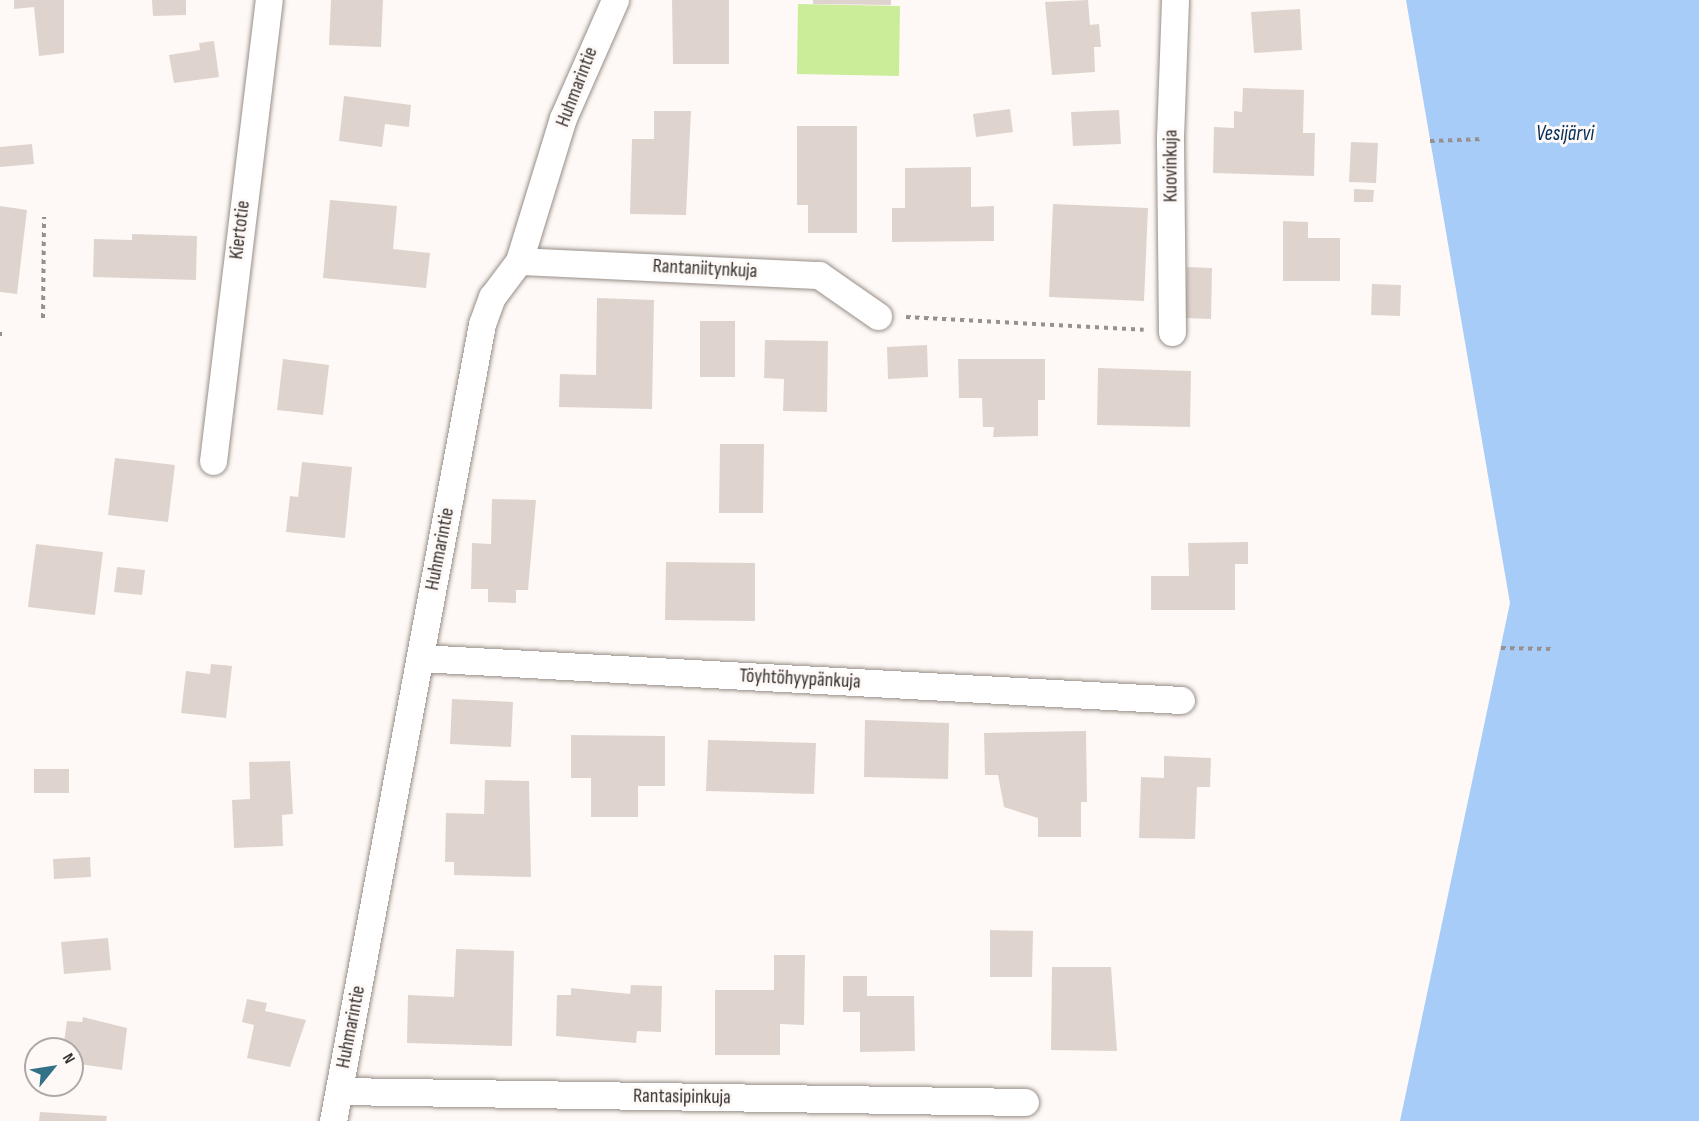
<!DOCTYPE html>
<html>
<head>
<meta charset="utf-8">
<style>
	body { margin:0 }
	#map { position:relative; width:1699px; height:1121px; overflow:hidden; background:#fef9f6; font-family:"Sofia Sans Condensed",sans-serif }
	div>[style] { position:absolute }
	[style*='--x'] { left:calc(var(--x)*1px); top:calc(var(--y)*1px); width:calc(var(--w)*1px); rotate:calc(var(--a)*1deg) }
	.green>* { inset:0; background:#cbed99 }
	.water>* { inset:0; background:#a7ccf8 }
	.building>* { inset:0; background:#dfd4cd }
	.path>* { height:4px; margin-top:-2px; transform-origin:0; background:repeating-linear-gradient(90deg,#96918f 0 4.5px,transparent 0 9px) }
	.roads { filter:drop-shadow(0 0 2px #978d87) drop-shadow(0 0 2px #978d87) }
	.minor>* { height:27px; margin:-13.5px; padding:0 13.5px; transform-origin:13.5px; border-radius:13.5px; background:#fff }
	span { translate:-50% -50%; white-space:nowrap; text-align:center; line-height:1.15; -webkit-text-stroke:6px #fef9f6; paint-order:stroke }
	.street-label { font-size:20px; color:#35312f }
	.water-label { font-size:21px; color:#002d59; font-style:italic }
	.north { position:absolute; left:24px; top:1037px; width:60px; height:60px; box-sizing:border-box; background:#fef9f6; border:2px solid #aea9a6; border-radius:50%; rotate:60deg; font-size:16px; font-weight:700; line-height:24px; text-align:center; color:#35312f }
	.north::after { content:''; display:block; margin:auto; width:21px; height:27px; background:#327186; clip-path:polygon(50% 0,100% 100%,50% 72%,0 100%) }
</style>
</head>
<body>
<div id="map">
	<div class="green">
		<div style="clip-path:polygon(798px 4px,900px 6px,899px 76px,797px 74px)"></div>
	</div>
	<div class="water">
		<div style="clip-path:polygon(1406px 0,1699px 0,1699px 1121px,1400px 1121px,1510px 603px)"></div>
	</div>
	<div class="building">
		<div style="clip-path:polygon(14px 0,64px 0,64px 53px,39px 56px,34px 7px,14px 9px)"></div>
		<div style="clip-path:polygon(152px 0,186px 0,186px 15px,153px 16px)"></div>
		<div style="clip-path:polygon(331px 0,383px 0,381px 47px,329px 45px)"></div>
		<div style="clip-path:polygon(672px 0,729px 0,729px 64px,673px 64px)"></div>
		<div style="clip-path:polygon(813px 0,891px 0,891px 5px,813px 4px)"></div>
		<div style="clip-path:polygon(1088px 0,1090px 25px,1099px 24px,1101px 47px,1094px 47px,1095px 72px,1052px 75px,1045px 2px)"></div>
		<div style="clip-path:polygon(1300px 9px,1302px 50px,1254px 53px,1251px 12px)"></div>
		<div style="clip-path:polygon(214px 41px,219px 77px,174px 83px,169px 55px,200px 50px,199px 43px)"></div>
		<div style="clip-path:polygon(1243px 88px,1304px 90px,1303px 133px,1315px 133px,1314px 176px,1213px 173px,1214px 127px,1234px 128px,1234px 111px,1242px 112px)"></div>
		<div style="clip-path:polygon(344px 96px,411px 105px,409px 127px,385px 124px,382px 147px,339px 141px)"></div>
		<div style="clip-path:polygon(1010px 109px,1013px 132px,976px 137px,973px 114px)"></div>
		<div style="clip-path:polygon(1119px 110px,1121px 144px,1073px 146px,1071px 112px)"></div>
		<div style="clip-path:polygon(654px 111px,691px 111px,686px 215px,630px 214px,632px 139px,654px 139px)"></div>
		<div style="clip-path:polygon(797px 126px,857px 126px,857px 233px,808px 233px,808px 205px,797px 205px)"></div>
		<div style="clip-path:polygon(1351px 142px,1378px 143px,1376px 183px,1349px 182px)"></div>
		<div style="clip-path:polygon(32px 144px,34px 164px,0 167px,0 147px)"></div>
		<div style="clip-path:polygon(971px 167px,971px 207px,994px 206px,994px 241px,892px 242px,892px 208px,905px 208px,905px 168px)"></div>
		<div style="clip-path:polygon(1354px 189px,1374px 190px,1373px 202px,1354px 202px)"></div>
		<div style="clip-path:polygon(330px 200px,397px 206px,393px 249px,430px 253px,426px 288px,323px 278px)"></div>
		<div style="clip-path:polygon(1053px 204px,1148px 208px,1144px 301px,1049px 297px)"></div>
		<div style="clip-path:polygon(0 206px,27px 210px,17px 294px,0 292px)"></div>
		<div style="clip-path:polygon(1283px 221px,1308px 222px,1308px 238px,1340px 238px,1340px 281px,1283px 281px)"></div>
		<div style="clip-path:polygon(132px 234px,197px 236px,196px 280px,93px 277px,94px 239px,132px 240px)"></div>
		<div style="clip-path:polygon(1187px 267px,1212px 268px,1211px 319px,1185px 318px)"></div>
		<div style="clip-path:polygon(1372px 284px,1401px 285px,1400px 316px,1371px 315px)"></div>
		<div style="clip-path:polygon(597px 298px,654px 300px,652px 409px,559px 407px,560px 374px,596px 375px)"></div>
		<div style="clip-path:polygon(700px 321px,735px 321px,735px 377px,700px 377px)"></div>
		<div style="clip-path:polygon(765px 340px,828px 341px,827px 412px,783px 411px,784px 379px,764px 378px)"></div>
		<div style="clip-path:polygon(927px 345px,928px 377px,888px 379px,887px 347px)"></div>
		<div style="clip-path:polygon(283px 359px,329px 365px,323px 415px,277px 410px)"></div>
		<div style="clip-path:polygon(958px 359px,1045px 359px,1045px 400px,1038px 400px,1038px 436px,993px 437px,994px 427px,983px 427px,982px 398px,959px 398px)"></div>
		<div style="clip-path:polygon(1098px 368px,1191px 371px,1190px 427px,1097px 425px)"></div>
		<div style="clip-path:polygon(720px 444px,764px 444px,763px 513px,719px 513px)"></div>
		<div style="clip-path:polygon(115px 458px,175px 465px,168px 522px,108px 515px)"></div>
		<div style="clip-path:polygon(302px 462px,352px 467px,345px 538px,286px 532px,290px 496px,298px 497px)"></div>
		<div style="clip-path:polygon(492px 499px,536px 500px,528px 590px,516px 590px,516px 603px,488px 602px,488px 589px,471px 589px,472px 543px,491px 544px)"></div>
		<div style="clip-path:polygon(1248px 542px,1248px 564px,1235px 564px,1235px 610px,1151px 610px,1151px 576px,1189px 576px,1188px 543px)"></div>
		<div style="clip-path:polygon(36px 544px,103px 552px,95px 615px,28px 607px)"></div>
		<div style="clip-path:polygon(666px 562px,755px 563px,755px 621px,665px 620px)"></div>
		<div style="clip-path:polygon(117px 567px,145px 570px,142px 595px,114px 592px)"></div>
		<div style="clip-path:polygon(211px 664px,232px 666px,226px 718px,181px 713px,186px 671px,210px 674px)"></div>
		<div style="clip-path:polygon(452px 699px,513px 702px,511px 747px,450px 744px)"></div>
		<div style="clip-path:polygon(865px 720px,949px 723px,948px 779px,864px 777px)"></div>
		<div style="clip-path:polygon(1086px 731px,1087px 802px,1081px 802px,1081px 837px,1038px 837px,1038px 818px,1004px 807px,998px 775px,985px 775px,984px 733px)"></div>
		<div style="clip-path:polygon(571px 735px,665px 736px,665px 786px,638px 786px,638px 817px,591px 817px,591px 778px,571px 778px)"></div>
		<div style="clip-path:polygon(708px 740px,816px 743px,814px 794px,706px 791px)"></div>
		<div style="clip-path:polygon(1164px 756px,1211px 758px,1210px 787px,1197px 787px,1195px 839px,1139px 838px,1141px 777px,1164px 778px)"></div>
		<div style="clip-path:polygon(290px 761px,293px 814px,282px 815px,283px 846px,234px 848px,232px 800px,250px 799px,249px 762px)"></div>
		<div style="clip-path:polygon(34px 769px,69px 769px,69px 793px,34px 793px)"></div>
		<div style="clip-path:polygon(485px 780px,529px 781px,531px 877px,454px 875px,454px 862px,445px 862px,446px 813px,484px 814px)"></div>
		<div style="clip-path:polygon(90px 857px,91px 877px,54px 879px,53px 859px)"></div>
		<div style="clip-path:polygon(990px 930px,1033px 931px,1032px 977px,990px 977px)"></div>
		<div style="clip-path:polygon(108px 938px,111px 970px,64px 974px,61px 942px)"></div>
		<div style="clip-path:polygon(456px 949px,514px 951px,512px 1046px,407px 1043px,408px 995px,454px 997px)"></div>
		<div style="clip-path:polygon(774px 955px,805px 955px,804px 1025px,780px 1024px,780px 1055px,715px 1055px,715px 990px,774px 990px)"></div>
		<div style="clip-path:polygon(1052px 967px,1111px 967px,1117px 1051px,1051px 1050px)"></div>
		<div style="clip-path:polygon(843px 976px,867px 976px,867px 996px,914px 996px,915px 1051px,860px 1052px,860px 1012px,843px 1012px)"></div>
		<div style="clip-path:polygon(631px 985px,662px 986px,661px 1032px,637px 1031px,636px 1043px,556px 1036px,557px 995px,571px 995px,571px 988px,630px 994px)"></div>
		<div style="clip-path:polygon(247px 999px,267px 1003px,265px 1011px,306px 1020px,290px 1067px,247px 1058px,254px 1025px,242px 1022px)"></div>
		<div style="clip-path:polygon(83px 1017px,127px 1028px,122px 1070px,72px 1063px,72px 1049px,63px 1049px,67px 1021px,82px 1022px)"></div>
		<div style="clip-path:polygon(40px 1112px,107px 1116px,106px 1121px,39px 1121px)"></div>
	</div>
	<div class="path">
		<div style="--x:1430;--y:141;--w:53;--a:-2.2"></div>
		<div style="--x:906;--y:317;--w:238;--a:3.1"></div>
		<div style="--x:43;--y:318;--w:101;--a:-89.4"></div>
		<div style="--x:0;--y:334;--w:2;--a:0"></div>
		<div style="--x:1501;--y:648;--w:51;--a:1.1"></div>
	</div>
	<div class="roads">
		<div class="minor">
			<div style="--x:519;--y:261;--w:300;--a:2.7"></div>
			<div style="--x:819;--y:275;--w:72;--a:34.8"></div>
			<div style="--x:1172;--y:332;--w:195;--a:-90.6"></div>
			<div style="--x:1170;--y:137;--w:137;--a:-87.9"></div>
			<div style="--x:213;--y:461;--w:464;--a:-83.1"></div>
			<div style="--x:420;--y:658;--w:762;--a:3.16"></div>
			<div style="--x:339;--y:1091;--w:686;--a:0.92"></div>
			<div style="--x:333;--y:1121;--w:811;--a:-79.41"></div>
			<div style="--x:482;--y:324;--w:29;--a:-70"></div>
			<div style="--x:492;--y:297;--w:45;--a:-53.1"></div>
			<div style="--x:519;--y:261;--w:150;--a:-72.9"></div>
			<div style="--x:563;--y:118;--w:129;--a:-66.2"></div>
		</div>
	</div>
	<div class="street-label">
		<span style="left:577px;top:87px;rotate:-69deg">Huhmarintie</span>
		<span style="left:1171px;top:166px;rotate:-90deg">Kuovinkuja</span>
		<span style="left:240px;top:230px;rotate:-83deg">Kiertotie</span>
		<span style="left:705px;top:269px;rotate:3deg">Rantaniitynkuja</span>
		<span style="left:440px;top:549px;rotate:-79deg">Huhmarintie</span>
		<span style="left:800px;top:679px;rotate:3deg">Töyhtöhyypänkuja</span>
		<span style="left:351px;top:1027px;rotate:-79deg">Huhmarintie</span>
		<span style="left:682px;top:1097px;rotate:1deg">Rantasipinkuja</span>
	</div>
	<div class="water-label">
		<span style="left:1565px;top:134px">Vesijärvi</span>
	</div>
	<div class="north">N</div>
</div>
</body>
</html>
